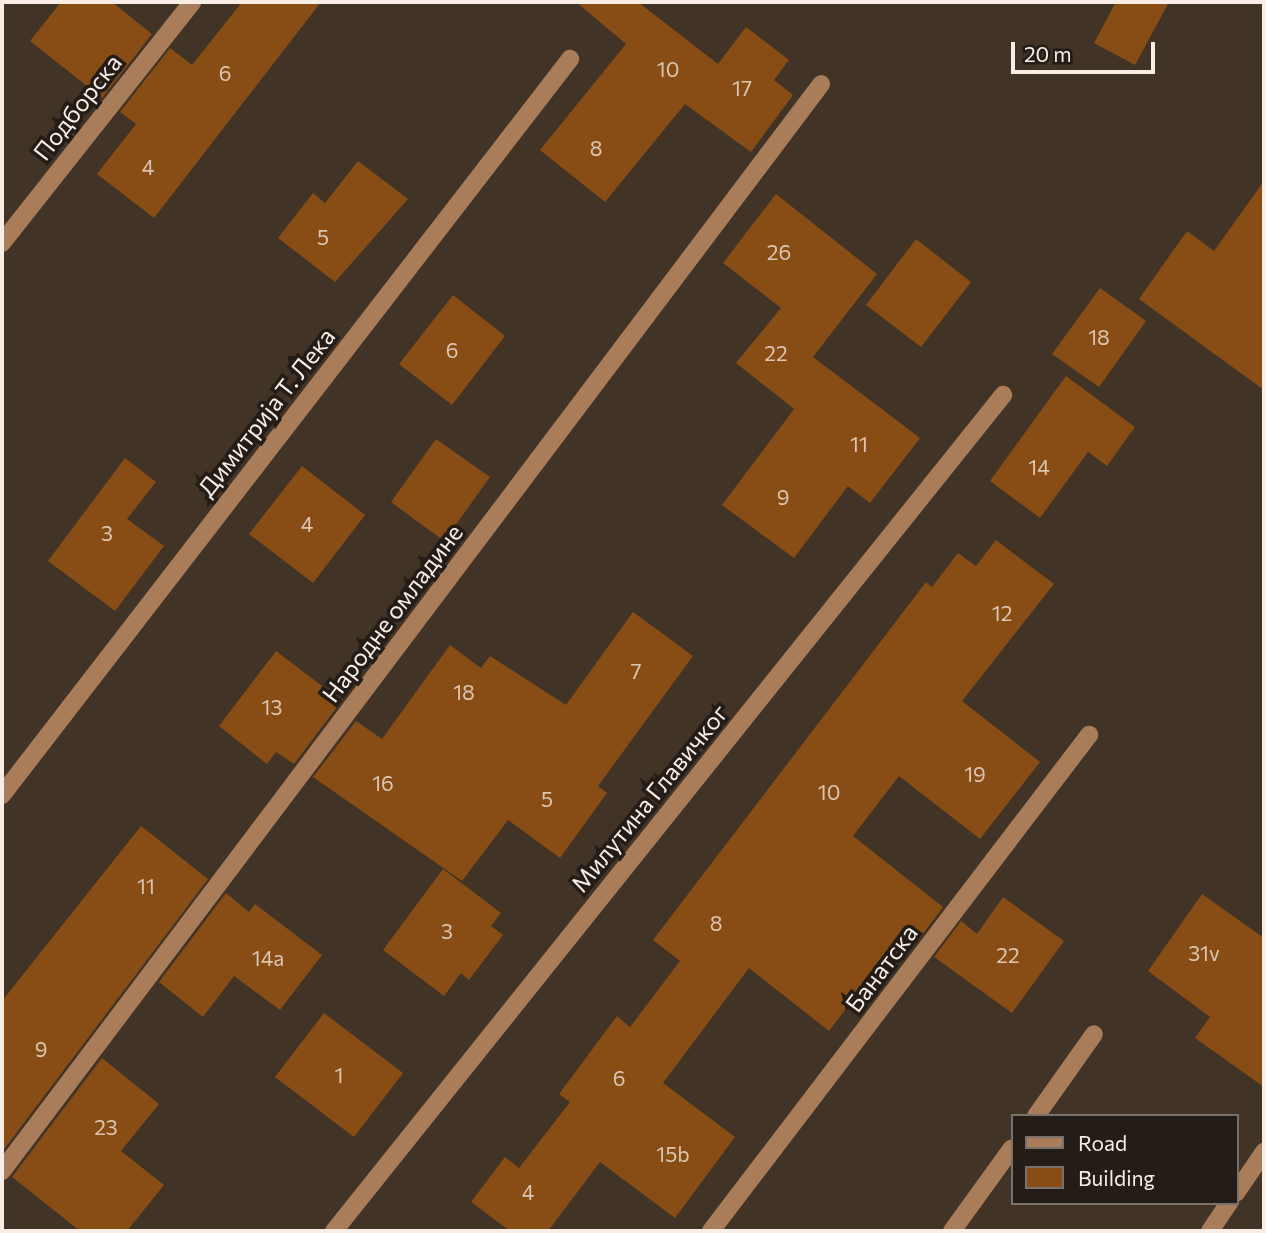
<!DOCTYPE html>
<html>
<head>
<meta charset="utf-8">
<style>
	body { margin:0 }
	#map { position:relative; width:1266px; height:1233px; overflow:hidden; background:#423327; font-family:Commissioner,sans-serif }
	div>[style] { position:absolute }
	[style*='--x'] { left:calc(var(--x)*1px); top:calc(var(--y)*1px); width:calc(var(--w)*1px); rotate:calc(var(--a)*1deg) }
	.building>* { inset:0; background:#874d14 }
	.minor>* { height:18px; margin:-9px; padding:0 9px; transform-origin:9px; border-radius:9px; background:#a97d5a }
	span { translate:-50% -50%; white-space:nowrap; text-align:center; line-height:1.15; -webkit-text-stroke:7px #231c17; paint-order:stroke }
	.number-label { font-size:21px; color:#dcc6b2 }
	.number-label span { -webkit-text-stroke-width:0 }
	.street-label { font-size:24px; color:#f8eee6 }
	.frame { position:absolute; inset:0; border:4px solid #f8eee6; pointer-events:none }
	.legend { position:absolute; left:1011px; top:1114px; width:228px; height:91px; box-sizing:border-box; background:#231c17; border:2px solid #78706a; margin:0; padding:9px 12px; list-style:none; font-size:21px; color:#f8eee6 }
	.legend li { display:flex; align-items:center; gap:14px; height:35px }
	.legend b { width:35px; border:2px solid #78706a }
	.scale { position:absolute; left:1011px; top:42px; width:144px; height:32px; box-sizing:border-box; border:4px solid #f8eee6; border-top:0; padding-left:9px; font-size:21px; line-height:24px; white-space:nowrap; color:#f8eee6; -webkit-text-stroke:5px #231c17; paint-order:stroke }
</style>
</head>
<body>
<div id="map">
	<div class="building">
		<div style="clip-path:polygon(61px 2px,112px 2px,152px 34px,102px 98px,30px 41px)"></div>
		<div style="clip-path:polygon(242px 2px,321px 2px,154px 218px,97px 174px,136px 124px,120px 112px,170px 48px,192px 65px)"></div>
		<div style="clip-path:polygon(576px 2px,638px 2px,718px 64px,746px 27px,789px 60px,774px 80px,793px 95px,751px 152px,685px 104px,605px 202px,540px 150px,626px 44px)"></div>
		<div style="clip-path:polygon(1116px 2px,1169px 2px,1135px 65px,1094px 43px)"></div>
		<div style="clip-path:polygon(358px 161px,408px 199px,335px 282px,278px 238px,313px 193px,325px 203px)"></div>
		<div style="clip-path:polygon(1264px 181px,1264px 390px,1139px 299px,1187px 231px,1214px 251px)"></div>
		<div style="clip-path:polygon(776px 194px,877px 274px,813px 357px,920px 438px,870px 503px,848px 486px,794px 558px,722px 505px,794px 409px,736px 363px,781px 308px,723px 263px)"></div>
		<div style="clip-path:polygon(916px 239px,971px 282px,921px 347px,866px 305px)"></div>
		<div style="clip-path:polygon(1100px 288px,1146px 321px,1099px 387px,1052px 354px)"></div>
		<div style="clip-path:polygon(453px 295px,505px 336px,452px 405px,399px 364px)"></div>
		<div style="clip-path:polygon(1066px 376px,1135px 427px,1107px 466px,1088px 452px,1040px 518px,990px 481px)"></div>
		<div style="clip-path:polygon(436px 439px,490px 477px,444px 541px,391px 502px)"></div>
		<div style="clip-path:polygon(125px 458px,156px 482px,127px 519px,164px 546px,115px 611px,48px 561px)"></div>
		<div style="clip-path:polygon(302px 466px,365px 515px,313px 583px,249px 534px)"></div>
		<div style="clip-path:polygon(996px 540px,1054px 584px,962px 701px,1040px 762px,980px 839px,899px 776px,853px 836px,943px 907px,916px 943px,903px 934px,829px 1031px,749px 968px,663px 1083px,735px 1137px,675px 1218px,600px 1162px,548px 1231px,510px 1231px,471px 1202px,505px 1157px,519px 1168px,570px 1102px,559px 1094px,617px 1016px,630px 1027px,680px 961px,653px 940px,926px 582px,932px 587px,958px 553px,976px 566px)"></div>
		<div style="clip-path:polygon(633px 612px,693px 656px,598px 786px,607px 793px,560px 858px,508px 820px,462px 881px,313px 777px,356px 721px,382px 739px,450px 645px,481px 668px,490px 656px,566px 705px)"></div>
		<div style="clip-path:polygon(276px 651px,326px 689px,320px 696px,337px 707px,294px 764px,276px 752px,267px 764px,219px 726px)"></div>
		<div style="clip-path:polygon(141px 826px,208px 879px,2px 1152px,2px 1001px)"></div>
		<div style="clip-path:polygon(443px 869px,501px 913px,491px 926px,503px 935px,469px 980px,461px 973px,444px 996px,383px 950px)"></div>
		<div style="clip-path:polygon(226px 893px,249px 912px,255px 904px,322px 955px,280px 1010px,234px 976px,203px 1017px,159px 982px)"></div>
		<div style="clip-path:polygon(1202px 894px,1264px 938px,1264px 1087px,1195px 1038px,1210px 1017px,1148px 971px)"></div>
		<div style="clip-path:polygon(1003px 897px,1064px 941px,1012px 1013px,934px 957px,961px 921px,977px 934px)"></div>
		<div style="clip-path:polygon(324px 1013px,403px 1073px,354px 1137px,275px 1077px)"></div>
		<div style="clip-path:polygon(102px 1058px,159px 1104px,121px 1151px,164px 1185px,127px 1231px,80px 1231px,12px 1177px)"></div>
	</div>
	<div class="minor">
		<div style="--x:2;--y:243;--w:307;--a:-51.7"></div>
		<div style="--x:2;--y:795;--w:930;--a:-52.34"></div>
		<div style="--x:1036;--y:1116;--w:100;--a:-54.7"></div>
		<div style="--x:2;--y:1171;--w:1361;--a:-53"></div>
		<div style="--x:1236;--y:1193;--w:50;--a:-55.7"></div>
		<div style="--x:334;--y:1231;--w:1071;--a:-51.33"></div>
		<div style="--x:711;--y:1231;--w:624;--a:-52.69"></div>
		<div style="--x:952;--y:1231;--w:102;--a:-54.1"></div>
		<div style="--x:1210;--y:1231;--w:34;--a:-56"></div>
	</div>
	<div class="number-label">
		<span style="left:668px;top:69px">10</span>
		<span style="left:225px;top:73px">6</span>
		<span style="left:742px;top:88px">17</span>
		<span style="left:596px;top:148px">8</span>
		<span style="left:148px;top:167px">4</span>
		<span style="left:323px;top:237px">5</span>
		<span style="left:779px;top:252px">26</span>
		<span style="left:1099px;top:337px">18</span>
		<span style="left:452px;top:350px">6</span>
		<span style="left:776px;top:353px">22</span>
		<span style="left:859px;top:444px">11</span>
		<span style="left:1039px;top:467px">14</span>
		<span style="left:783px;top:497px">9</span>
		<span style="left:307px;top:524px">4</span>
		<span style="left:107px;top:533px">3</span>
		<span style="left:1002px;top:613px">12</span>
		<span style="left:636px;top:671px">7</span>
		<span style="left:464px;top:692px">18</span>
		<span style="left:272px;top:707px">13</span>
		<span style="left:975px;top:774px">19</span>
		<span style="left:383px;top:783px">16</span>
		<span style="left:829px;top:792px">10</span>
		<span style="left:547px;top:799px">5</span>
		<span style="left:146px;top:886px">11</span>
		<span style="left:716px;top:923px">8</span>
		<span style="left:447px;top:931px">3</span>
		<span style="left:1204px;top:953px">31v</span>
		<span style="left:1008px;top:955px">22</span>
		<span style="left:268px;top:958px">14a</span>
		<span style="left:41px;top:1049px">9</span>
		<span style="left:339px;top:1075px">1</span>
		<span style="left:619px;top:1078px">6</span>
		<span style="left:106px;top:1127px">23</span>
		<span style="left:673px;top:1154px">15b</span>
		<span style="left:528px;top:1192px">4</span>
	</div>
	<div class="street-label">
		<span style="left:77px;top:107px;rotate:-52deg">Подборска</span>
		<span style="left:266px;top:412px;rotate:-52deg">Димитрија Т. Лека</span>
		<span style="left:392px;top:613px;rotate:-53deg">Народне омладине</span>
		<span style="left:649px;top:798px;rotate:-51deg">Милутина Главичког</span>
		<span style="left:881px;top:968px;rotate:-53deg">Банатска</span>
	</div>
	<div class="frame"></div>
	<ul class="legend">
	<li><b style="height:9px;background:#a97d5a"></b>Road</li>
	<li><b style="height:19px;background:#874d14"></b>Building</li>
	</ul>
	<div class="scale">20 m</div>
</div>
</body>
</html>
